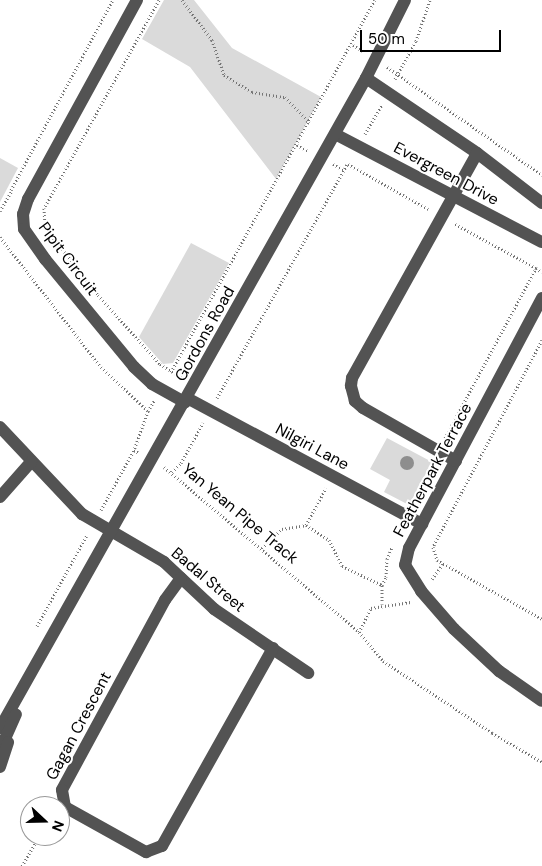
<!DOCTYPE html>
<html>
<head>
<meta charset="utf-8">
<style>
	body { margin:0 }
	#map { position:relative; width:542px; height:866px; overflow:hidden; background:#fff; font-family:"DM Sans",sans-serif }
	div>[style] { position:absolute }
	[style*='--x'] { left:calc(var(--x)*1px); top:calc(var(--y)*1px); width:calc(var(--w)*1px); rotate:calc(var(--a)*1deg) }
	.green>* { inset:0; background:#dadada }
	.path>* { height:3px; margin-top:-1.5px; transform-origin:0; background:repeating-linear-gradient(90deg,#757575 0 1px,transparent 0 3.5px) }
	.minor>* { height:12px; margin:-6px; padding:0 6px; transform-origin:6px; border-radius:6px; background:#535353 }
	.trees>* { width:14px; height:14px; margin:-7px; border-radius:50%; background:#8e8e8e }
	span { translate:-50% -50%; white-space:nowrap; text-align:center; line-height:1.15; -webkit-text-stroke:4px #fff; paint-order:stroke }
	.street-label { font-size:16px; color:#000 }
	.north { position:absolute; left:20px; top:796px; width:50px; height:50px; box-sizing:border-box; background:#fff; border:1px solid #999; border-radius:50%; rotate:111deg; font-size:14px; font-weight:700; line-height:20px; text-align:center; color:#000 }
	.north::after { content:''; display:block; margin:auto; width:18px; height:22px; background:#000; clip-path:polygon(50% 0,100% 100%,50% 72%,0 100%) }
	.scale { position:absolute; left:360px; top:30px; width:141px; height:22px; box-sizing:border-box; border:2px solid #000; border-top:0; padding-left:6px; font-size:15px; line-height:18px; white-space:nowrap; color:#000; -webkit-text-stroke:4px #fff; paint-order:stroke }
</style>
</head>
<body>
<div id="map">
	<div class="green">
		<div style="clip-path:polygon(164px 0,194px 0,232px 48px,321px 97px,276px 179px,190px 67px,142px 39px)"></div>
		<div style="clip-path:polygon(0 158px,18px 168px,0 202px)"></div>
		<div style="clip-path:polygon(191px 243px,229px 263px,173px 363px,163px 364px,139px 337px)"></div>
		<div style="clip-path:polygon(387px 438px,432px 462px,409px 505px,384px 492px,390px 480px,370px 469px)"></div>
	</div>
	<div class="path">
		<div style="--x:159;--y:0;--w:238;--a:118.9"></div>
		<div style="--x:44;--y:208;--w:19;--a:87"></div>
		<div style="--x:45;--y:227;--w:86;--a:52.1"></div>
		<div style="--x:98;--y:295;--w:93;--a:48.1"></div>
		<div style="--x:160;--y:364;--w:25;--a:32"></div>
		<div style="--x:182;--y:0;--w:50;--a:53.1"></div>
		<div style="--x:212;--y:40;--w:37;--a:71"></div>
		<div style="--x:224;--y:75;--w:33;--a:31"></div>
		<div style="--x:252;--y:92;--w:33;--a:9"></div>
		<div style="--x:285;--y:97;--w:35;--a:46"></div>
		<div style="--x:353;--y:45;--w:12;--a:31"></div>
		<div style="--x:387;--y:67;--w:189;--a:34.9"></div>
		<div style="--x:395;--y:79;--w:43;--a:-61.1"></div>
		<div style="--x:416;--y:41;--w:43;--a:-71.1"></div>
		<div style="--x:365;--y:134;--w:34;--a:-60"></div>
		<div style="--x:297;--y:145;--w:13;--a:29"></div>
		<div style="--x:333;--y:164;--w:13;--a:29"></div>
		<div style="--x:348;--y:164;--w:92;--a:29.4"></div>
		<div style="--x:11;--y:190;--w:216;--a:-61.8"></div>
		<div style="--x:0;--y:211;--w:24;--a:-60"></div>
		<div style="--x:0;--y:237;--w:165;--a:52.2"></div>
		<div style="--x:101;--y:367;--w:64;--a:43.1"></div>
		<div style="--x:148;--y:411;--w:41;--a:109.7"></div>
		<div style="--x:134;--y:450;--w:6;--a:31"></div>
		<div style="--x:536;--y:268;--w:7;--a:34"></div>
		<div style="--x:542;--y:340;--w:234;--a:117.8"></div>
		<div style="--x:433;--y:547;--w:14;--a:73"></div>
		<div style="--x:437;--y:560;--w:120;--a:29.3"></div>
		<div style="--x:171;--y:372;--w:424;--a:-61.3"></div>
		<div style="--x:217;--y:398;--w:269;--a:-60.9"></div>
		<div style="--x:148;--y:411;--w:12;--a:-59"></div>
		<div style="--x:445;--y:438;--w:193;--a:-61.8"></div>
		<div style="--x:536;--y:268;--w:94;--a:-151.5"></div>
		<div style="--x:164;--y:467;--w:255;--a:40.2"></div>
		<div style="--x:359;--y:632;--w:38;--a:50"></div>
		<div style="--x:383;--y:661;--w:131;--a:33.4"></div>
		<div style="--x:492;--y:733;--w:58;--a:30.1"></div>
		<div style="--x:172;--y:472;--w:13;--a:-45"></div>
		<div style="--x:181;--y:463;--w:46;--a:-61.2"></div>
		<div style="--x:101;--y:510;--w:68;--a:-61.2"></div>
		<div style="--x:306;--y:525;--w:42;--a:-61.6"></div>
		<div style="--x:262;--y:548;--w:28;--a:-44"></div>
		<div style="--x:282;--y:529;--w:24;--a:-9"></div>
		<div style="--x:306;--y:525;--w:27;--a:33"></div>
		<div style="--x:329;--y:540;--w:29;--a:63"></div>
		<div style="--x:342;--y:566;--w:44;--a:25.4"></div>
		<div style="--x:432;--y:579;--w:19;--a:-54"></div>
		<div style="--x:382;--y:604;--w:19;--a:-90"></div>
		<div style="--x:382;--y:585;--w:9;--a:-63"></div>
		<div style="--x:386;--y:577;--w:18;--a:-87"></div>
		<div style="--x:387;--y:559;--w:13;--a:-67"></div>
		<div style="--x:37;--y:626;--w:104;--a:-61.2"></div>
		<div style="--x:359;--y:632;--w:27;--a:-63"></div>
		<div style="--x:371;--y:608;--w:40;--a:-8.5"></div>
		<div style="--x:22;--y:866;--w:34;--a:-60"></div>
	</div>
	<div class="minor">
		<div style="--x:137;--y:0;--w:227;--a:118.7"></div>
		<div style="--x:28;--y:199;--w:16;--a:108"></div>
		<div style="--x:23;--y:214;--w:15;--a:86"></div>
		<div style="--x:24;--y:229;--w:37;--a:55"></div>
		<div style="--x:45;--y:259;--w:140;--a:50.5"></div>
		<div style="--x:134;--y:367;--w:25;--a:43"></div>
		<div style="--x:152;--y:384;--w:38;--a:29"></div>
		<div style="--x:366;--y:78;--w:134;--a:34"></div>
		<div style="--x:477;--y:153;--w:82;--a:37.6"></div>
		<div style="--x:335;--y:134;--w:233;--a:27.6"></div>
		<div style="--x:542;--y:298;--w:283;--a:118"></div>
		<div style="--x:409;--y:548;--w:17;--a:103"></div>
		<div style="--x:405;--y:565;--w:31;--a:58"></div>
		<div style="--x:421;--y:591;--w:50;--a:49"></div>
		<div style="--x:454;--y:629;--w:62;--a:43"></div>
		<div style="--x:499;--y:671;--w:52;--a:34.9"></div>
		<div style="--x:187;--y:398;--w:267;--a:28.2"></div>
		<div style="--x:0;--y:427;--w:120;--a:46.7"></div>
		<div style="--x:82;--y:514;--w:95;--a:30.3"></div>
		<div style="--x:164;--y:562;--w:69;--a:43.2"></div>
		<div style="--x:214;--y:609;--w:114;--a:34.2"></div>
		<div style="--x:456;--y:461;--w:107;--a:-150.3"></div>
		<div style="--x:363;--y:408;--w:11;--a:-139"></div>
		<div style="--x:355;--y:401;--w:16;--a:-105"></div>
		<div style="--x:351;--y:386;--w:8;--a:-83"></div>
		<div style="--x:352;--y:378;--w:257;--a:-60.9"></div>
		<div style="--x:0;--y:497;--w:47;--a:-48.5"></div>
		<div style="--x:181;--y:578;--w:27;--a:126"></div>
		<div style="--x:165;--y:600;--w:216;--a:118.5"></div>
		<div style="--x:62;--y:790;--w:17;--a:80"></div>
		<div style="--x:65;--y:807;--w:93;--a:29.1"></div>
		<div style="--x:146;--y:852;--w:17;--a:-21"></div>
		<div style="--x:162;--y:846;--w:227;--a:-60.7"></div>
		<div style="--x:0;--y:728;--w:746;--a:-60.62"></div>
		<div style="--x:366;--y:78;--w:87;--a:-63.4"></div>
		<div style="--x:0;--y:750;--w:39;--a:-66"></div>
		<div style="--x:0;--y:767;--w:26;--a:-72"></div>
	</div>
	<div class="trees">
		<div style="left:407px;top:463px"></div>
	</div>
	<div class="street-label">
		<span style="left:446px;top:174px;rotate:28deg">Evergreen Drive</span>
		<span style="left:68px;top:259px;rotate:53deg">Pipit Circuit</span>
		<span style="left:205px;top:334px;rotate:-61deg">Gordons Road</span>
		<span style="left:312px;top:447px;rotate:28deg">Nilgiri Lane</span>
		<span style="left:433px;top:470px;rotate:-62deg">Featherpark Terrace</span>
		<span style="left:240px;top:514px;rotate:40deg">Yan Yean Pipe Track</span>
		<span style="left:208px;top:580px;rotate:40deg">Badal Street</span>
		<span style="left:79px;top:726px;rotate:-62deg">Gagan Crescent</span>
	</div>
	<div class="north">N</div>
	<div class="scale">50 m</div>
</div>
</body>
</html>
